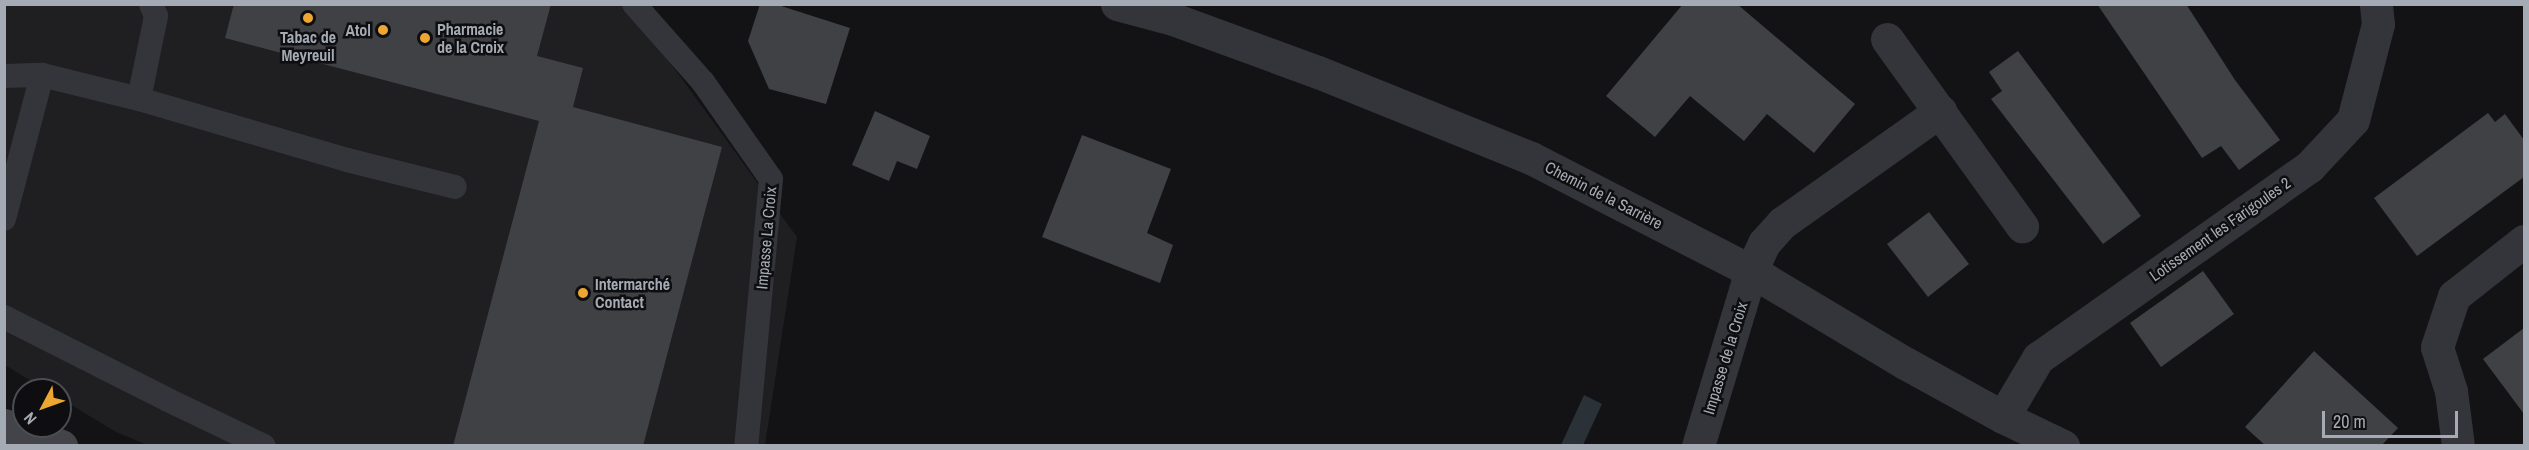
<!DOCTYPE html>
<html>
<head>
<meta charset="utf-8">
<style>
	body { margin:0 }
	#map { position:relative; width:2529px; height:450px; overflow:hidden; background:#131315; font-family:"Archivo Narrow",sans-serif }
	div>[style] { position:absolute }
	[style*='--x'] { left:calc(var(--x)*1px); top:calc(var(--y)*1px); width:calc(var(--w)*1px); rotate:calc(var(--a)*1deg) }
	.built>* { inset:0; background:#1f1f22 }
	.water>* { inset:0; background:#2a3238 }
	.building>* { inset:0; background:#3f4145 }
	.lane>* { height:24px; margin:-12px; padding:0 12px; transform-origin:12px; border-radius:12px; background:#34353a }
	.street>* { height:33px; margin:-16.5px; padding:0 16.5px; transform-origin:16.5px; border-radius:16.5px; background:#34353a }
	.secondary>* { height:33px; margin:-16.5px; padding:0 16.5px; transform-origin:16.5px; border-radius:16.5px; background:#42444a }
	.dots>* { width:16px; height:16px; translate:-50% -50%; box-sizing:border-box; border:3px solid #0e0e10; border-radius:50% }
	span { translate:-50% -50%; white-space:nowrap; text-align:center; line-height:1.15; -webkit-text-stroke:5px #0e0e10; paint-order:stroke }
	.poi-label { font-size:16px; color:#a5abb5; font-weight:700 }
	.left { translate:0 -50%; text-align:left }
	.right { translate:-100% -50%; text-align:right }
	.street-label { font-size:16px; color:#a5abb5 }
	.frame { position:absolute; inset:0; border:6px solid #a5abb5; pointer-events:none }
	.north { position:absolute; left:12px; top:378px; width:60px; height:60px; box-sizing:border-box; background:#0e0e10; border:2px solid #4a4d52; border-radius:50%; rotate:229deg; font-size:16px; font-weight:700; line-height:24px; text-align:center; color:#a5abb5 }
	.north::after { content:''; display:block; margin:auto; width:21px; height:27px; background:#eea632; clip-path:polygon(50% 0,100% 100%,50% 72%,0 100%) }
	.scale { position:absolute; left:2322px; top:411px; width:136px; height:27px; box-sizing:border-box; border:3px solid #a5abb5; border-top:0; padding-left:8px; font-size:18px; line-height:21px; white-space:nowrap; color:#a5abb5; -webkit-text-stroke:4px #0e0e10; paint-order:stroke }
</style>
</head>
<body>
<div id="map">
	<div class="built">
		<div style="clip-path:polygon(4px 5px,624px 5px,642px 24px,797px 237px,765px 445px,150px 446px,116px 432px,60px 398px,60px 390px,46px 390px,5px 365px)"></div>
	</div>
	<div class="water">
		<div style="clip-path:polygon(1584px 395px,1602px 404px,1583px 445px,1561px 445px)"></div>
	</div>
	<div class="building">
		<div style="clip-path:polygon(234px 4px,551px 4px,537px 56px,583px 68px,573px 107px,722px 147px,643px 446px,453px 446px,539px 121px,225px 38px)"></div>
		<div style="clip-path:polygon(760px 4px,775px 4px,850px 28px,826px 104px,769px 89px,748px 41px)"></div>
		<div style="clip-path:polygon(1683px 4px,1737px 4px,1855px 104px,1814px 153px,1767px 114px,1744px 141px,1690px 96px,1655px 137px,1606px 96px)"></div>
		<div style="clip-path:polygon(2097px 4px,2186px 4px,2235px 80px,2280px 140px,2239px 170px,2221px 146px,2202px 158px)"></div>
		<div style="clip-path:polygon(2018px 51px,2141px 216px,2103px 244px,1991px 99px,2002px 91px,1989px 72px)"></div>
		<div style="clip-path:polygon(875px 111px,930px 136px,917px 169px,897px 161px,889px 181px,852px 165px)"></div>
		<div style="clip-path:polygon(2488px 113px,2495px 122px,2505px 114px,2524px 140px,2524px 177px,2417px 256px,2374px 198px)"></div>
		<div style="clip-path:polygon(1082px 135px,1171px 169px,1147px 233px,1173px 245px,1160px 283px,1042px 237px)"></div>
		<div style="clip-path:polygon(1929px 212px,1969px 264px,1928px 297px,1887px 244px)"></div>
		<div style="clip-path:polygon(2203px 271px,2234px 314px,2161px 367px,2130px 323px)"></div>
		<div style="clip-path:polygon(2524px 328px,2524px 414px,2483px 359px)"></div>
		<div style="clip-path:polygon(2314px 351px,2398px 428px,2381px 446px,2266px 446px,2245px 427px)"></div>
	</div>
	<div class="lane">
		<div style="--x:634;--y:4;--w:104;--a:48.5"></div>
		<div style="--x:703;--y:82;--w:118;--a:55"></div>
		<div style="--x:771;--y:179;--w:268;--a:95.3"></div>
		<div style="--x:4;--y:76;--w:38;--a:-2"></div>
		<div style="--x:139;--y:99;--w:217;--a:16.3"></div>
		<div style="--x:347;--y:160;--w:111;--a:14"></div>
		<div style="--x:4;--y:219;--w:149;--a:-75.2"></div>
		<div style="--x:42;--y:75;--w:100;--a:13.9"></div>
		<div style="--x:139;--y:99;--w:85;--a:-78.4"></div>
		<div style="--x:156;--y:16;--w:13;--a:-113"></div>
		<div style="--x:4;--y:317;--w:184;--a:26.8"></div>
		<div style="--x:168;--y:400;--w:106;--a:25.6"></div>
	</div>
	<div class="street">
		<div style="--x:1117;--y:4;--w:58;--a:15"></div>
		<div style="--x:1173;--y:19;--w:154;--a:20.1"></div>
		<div style="--x:1318;--y:72;--w:230;--a:22"></div>
		<div style="--x:1531;--y:158;--w:247;--a:27.2"></div>
		<div style="--x:1751;--y:271;--w:179;--a:30.9"></div>
		<div style="--x:1905;--y:363;--w:112;--a:28.9"></div>
		<div style="--x:2003;--y:417;--w:67;--a:25.8"></div>
		<div style="--x:1887;--y:39;--w:231;--a:54.2"></div>
		<div style="--x:2003;--y:417;--w:69;--a:-59.3"></div>
		<div style="--x:2038;--y:358;--w:332;--a:-35.2"></div>
		<div style="--x:2309;--y:167;--w:64;--a:-46.9"></div>
		<div style="--x:2353;--y:120;--w:99;--a:-75.4"></div>
		<div style="--x:2378;--y:24;--w:20;--a:-96"></div>
		<div style="--x:1698;--y:446;--w:183;--a:-73.2"></div>
		<div style="--x:1751;--y:271;--w:31;--a:-65"></div>
		<div style="--x:1764;--y:243;--w:27;--a:-48"></div>
		<div style="--x:1782;--y:223;--w:194;--a:-35.3"></div>
		<div style="--x:2458;--y:446;--w:55;--a:-97.3"></div>
		<div style="--x:2451;--y:391;--w:46;--a:-107.7"></div>
		<div style="--x:2437;--y:347;--w:54;--a:-71.6"></div>
		<div style="--x:2454;--y:296;--w:89;--a:-38.2"></div>
	</div>
	<div class="secondary">
		<div style="--x:4;--y:425;--w:61;--a:20.2"></div>
	</div>
	<div class="dots">
		<div style="left:308px;top:18px;background:#eea632"></div>
		<div style="left:383px;top:30px;background:#eea632"></div>
		<div style="left:425px;top:38px;background:#eea632"></div>
		<div style="left:583px;top:293px;background:#eea632"></div>
	</div>
	<div class="poi-label">
		<span class="left" style="left:437px;top:38px">Pharmacie<br>de la Croix</span>
		<span class="right" style="left:371px;top:30px">Atol</span>
		<span style="left:308px;top:46px">Tabac de<br>Meyreuil</span>
		<span class="left" style="left:595px;top:293px">Intermarché<br>Contact</span>
	</div>
	<div class="street-label">
		<span style="left:1604px;top:195px;rotate:27deg">Chemin de la Sarrière</span>
		<span style="left:2220px;top:229px;rotate:-35deg">Lotissement les Farigoules 2</span>
		<span style="left:766px;top:238px;rotate:-85deg">Impasse La Croix</span>
		<span style="left:1725px;top:358px;rotate:-73deg">Impasse de la Croix</span>
	</div>
	<div class="frame"></div>
	<div class="north">N</div>
	<div class="scale">20 m</div>
</div>
</body>
</html>
